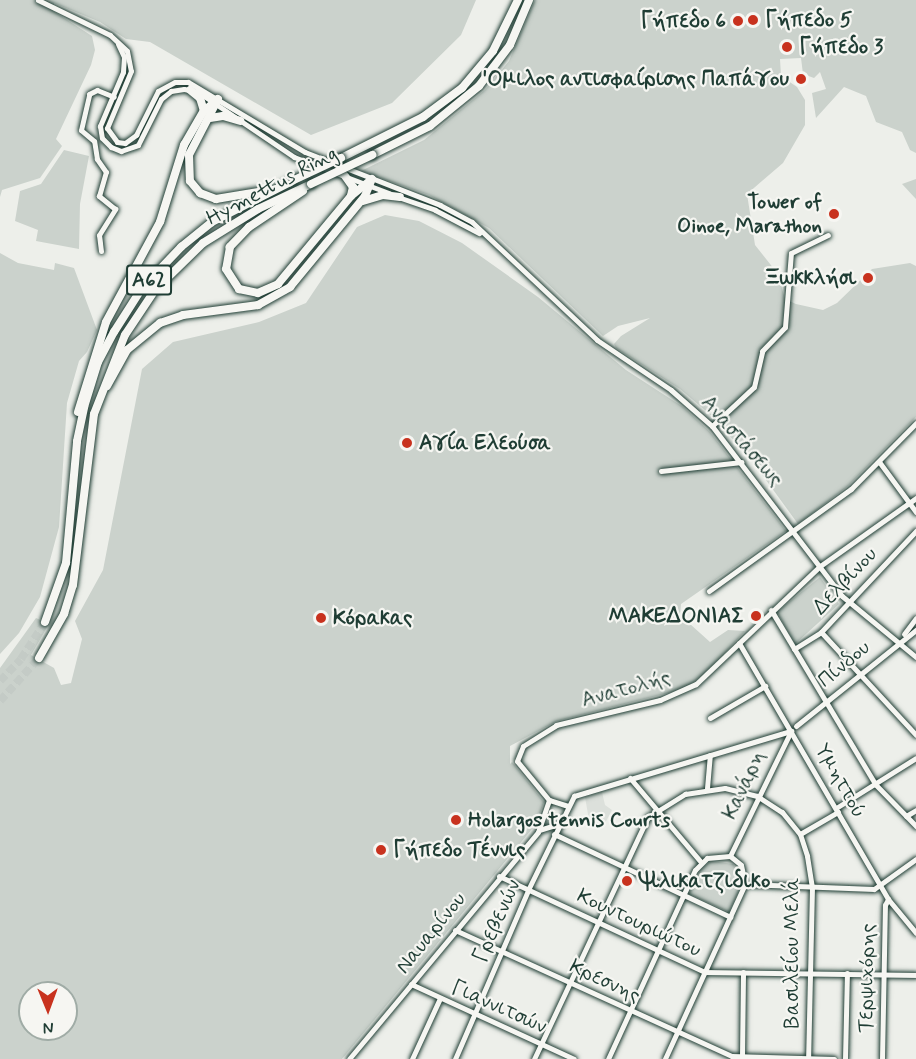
<!DOCTYPE html>
<html>
<head>
<meta charset="utf-8">
<style>
	body { margin:0 }
	#map { position:relative; width:916px; height:1059px; overflow:hidden; background:#edefea; font-family:Mynerve,sans-serif }
	div>[style] { position:absolute }
	[style*='--x'] { left:calc(var(--x)*1px); top:calc(var(--y)*1px); width:calc(var(--w)*1px); rotate:calc(var(--a)*1deg) }
	.built>* { inset:0; background:#dce0db }
	.green>* { inset:0; background:#cbd2cc }
	.highway-tunnel>* { height:8px; margin-top:-4px; transform-origin:0; background:repeating-linear-gradient(90deg,#c4cbc6 0 8px,transparent 0 12px) }
	.roads { filter:drop-shadow(0 0 2px #1f3d34) drop-shadow(0 0 2px #1f3d34) }
	.minor>* { height:5px; margin:-2.5px; padding:0 2.5px; transform-origin:2.5px; border-radius:2.5px; background:#f6f6f2 }
	.highway>* { height:8px; margin:-4px; padding:0 4px; transform-origin:4px; border-radius:4px; background:#f6f6f2 }
	.bridges { filter:drop-shadow(0 0 2px #1f3d34) drop-shadow(0 0 2px #1f3d34) }
	.highway-bridge>* { height:8px; margin:-4px; padding:0 4px; transform-origin:4px; border-radius:4px; background:#f6f6f2 }
	.dots>* { width:16px; height:16px; translate:-50% -50%; box-sizing:border-box; border:3px solid #f6f6f2; border-radius:50% }
	span { translate:-50% -50%; white-space:nowrap; text-align:center; line-height:1.15; -webkit-text-stroke:4.5px #f6f6f2; paint-order:stroke }
	.shield-label span { padding:2px 4px; background:#f6f6f2; border:2px solid; border-radius:4px; -webkit-text-stroke-width:0 }
	.shield-label { font-size:20px; color:#1f3d34; font-weight:700 }
	.poi-label { font-size:21px; color:#1f3d34; font-weight:700 }
	.left { translate:0 -50%; text-align:left }
	.right { translate:-100% -50%; text-align:right }
	.street-label { font-size:21px; color:#1f3d34 }
	.north { position:absolute; left:18px; top:981px; width:60px; height:60px; box-sizing:border-box; background:#f6f6f2; border:2px solid #a0aca6; border-radius:50%; rotate:179deg; font-size:16px; font-weight:700; line-height:24px; text-align:center; color:#1f3d34 }
	.north::after { content:''; display:block; margin:auto; width:21px; height:27px; background:#c8321e; clip-path:polygon(50% 0,100% 100%,50% 72%,0 100%) }
</style>
</head>
<body>
<div id="map">
	<div class="built">
		<div style="clip-path:polygon(602px 792px,605px 805px,612px 810px,603px 827px,589px 820px,585px 797px)"></div>
	</div>
	<div class="green">
		<div style="clip-path:polygon(0 0,476px 0,461px 35px,392px 103px,311px 135px,150px 42px,126px 39px,100px 22px,54px 3px,53px 11px,92px 36px,95px 50px,91px 65px,56px 139px,62px 146px,40px 178px,2px 190px,0 197px)"></div>
		<div style="clip-path:polygon(535px 0,916px 0,916px 153px,910px 150px,902px 132px,876px 122px,866px 96px,844px 87px,816px 118px,812px 93px,826px 89px,820px 72px,814px 78px,803px 74px,801px 58px,780px 59px,781px 76px,797px 87px,805px 100px,805px 125px,783px 163px,747px 194px,755px 245px,778px 274px,785px 299px,796px 304px,823px 310px,837px 303px,872px 269px,910px 263px,916px 266px,916px 417px,848px 486px,798px 524px,753px 462px,712px 416px,680px 389px,616px 348px,614px 344px,621px 336px,650px 318px,618px 326px,603px 336px,489px 228px,429px 195px,361px 171px,424px 140px,485px 90px,509px 61px)"></div>
		<div style="clip-path:polygon(64px 150px,89px 156px,80px 204px,79px 249px,36px 241px,38px 230px,15px 221px,20px 191px,41px 184px)"></div>
		<div style="clip-path:polygon(916px 179px,916px 199px,902px 184px)"></div>
		<div style="clip-path:polygon(evenodd,385px 215px,419px 221px,462px 243px,538px 297px,626px 370px,683px 407px,710px 432px,786px 531px,681px 604px,680px 615px,710px 642px,728px 630px,745px 631px,707px 672px,684px 689px,557px 721px,510px 746px,510px 764px,512px 762px,544px 802px,536px 824px,342px 1059px,0 1059px,0 668px,36px 618px,49px 624px,31px 655px,54px 668px,61px 685px,71px 683px,82px 639px,75px 621px,103px 570px,142px 369px,173px 342px,259px 322px,306px 303px,357px 227px,385px 215px,30px 993px,66px 993px,66px 1029px,30px 1029px,30px 993px)"></div>
		<div style="clip-path:polygon(0 253px,18px 263px,54px 270px,55px 263px,74px 268px,97px 330px,87px 352px,79px 361px,67px 403px,59px 527px,40px 597px,19px 633px,0 654px)"></div>
		<div style="clip-path:polygon(820px 577px,839px 604px,795px 644px,777px 612px)"></div>
		<div style="clip-path:polygon(550px 809px,561px 816px,557px 823px,545px 826px)"></div>
		<div style="clip-path:polygon(712px 861px,733px 864px,739px 874px,740px 889px,729px 912px,689px 894px,701px 868px)"></div>
	</div>
	<div class="highway-tunnel">
		<div style="--x:0;--y:681;--w:30;--a:-46"></div>
		<div style="--x:21;--y:659;--w:44;--a:-57"></div>
		<div style="--x:0;--y:701;--w:58;--a:-47.8"></div>
	</div>
	<div class="roads">
		<div class="minor">
			<div style="--x:38;--y:0;--w:80;--a:25.9"></div>
			<div style="--x:110;--y:35;--w:23;--a:43"></div>
			<div style="--x:127;--y:51;--w:20;--a:79"></div>
			<div style="--x:131;--y:71;--w:62;--a:112.8"></div>
			<div style="--x:107;--y:128;--w:17;--a:54"></div>
			<div style="--x:117;--y:142;--w:8;--a:7"></div>
			<div style="--x:125;--y:143;--w:14;--a:-36"></div>
			<div style="--x:136;--y:135;--w:49;--a:-63.4"></div>
			<div style="--x:158;--y:91;--w:19;--a:-28"></div>
			<div style="--x:175;--y:82;--w:13;--a:0"></div>
			<div style="--x:188;--y:82;--w:136;--a:30.9"></div>
			<div style="--x:305;--y:152;--w:145;--a:21.4"></div>
			<div style="--x:440;--y:205;--w:36;--a:28"></div>
			<div style="--x:472;--y:222;--w:172;--a:43.3"></div>
			<div style="--x:597;--y:340;--w:89;--a:34"></div>
			<div style="--x:671;--y:390;--w:55;--a:41.3"></div>
			<div style="--x:712;--y:426;--w:214;--a:52.6"></div>
			<div style="--x:842;--y:596;--w:96;--a:39.5"></div>
			<div style="--x:118;--y:44;--w:14;--a:65"></div>
			<div style="--x:124;--y:57;--w:15;--a:94"></div>
			<div style="--x:123;--y:72;--w:59;--a:113.1"></div>
			<div style="--x:100;--y:126;--w:12;--a:81"></div>
			<div style="--x:102;--y:138;--w:13;--a:45"></div>
			<div style="--x:111;--y:147;--w:11;--a:22"></div>
			<div style="--x:121;--y:151;--w:18;--a:-19"></div>
			<div style="--x:138;--y:145;--w:51;--a:-63.4"></div>
			<div style="--x:161;--y:99;--w:13;--a:-39"></div>
			<div style="--x:171;--y:91;--w:13;--a:-9"></div>
			<div style="--x:184;--y:89;--w:14;--a:12"></div>
			<div style="--x:198;--y:92;--w:116;--a:34.1"></div>
			<div style="--x:294;--y:157;--w:102;--a:20.8"></div>
			<div style="--x:398;--y:197;--w:39;--a:19"></div>
			<div style="--x:435;--y:210;--w:50;--a:27.6"></div>
			<div style="--x:101;--y:251;--w:16;--a:-97"></div>
			<div style="--x:99;--y:235;--w:31;--a:-58"></div>
			<div style="--x:115;--y:209;--w:21;--a:-141"></div>
			<div style="--x:99;--y:196;--w:25;--a:-74"></div>
			<div style="--x:106;--y:172;--w:16;--a:-125"></div>
			<div style="--x:97;--y:159;--w:18;--a:-99"></div>
			<div style="--x:94;--y:141;--w:17;--a:-140"></div>
			<div style="--x:81;--y:130;--w:37;--a:-77"></div>
			<div style="--x:89;--y:94;--w:9;--a:-27"></div>
			<div style="--x:97;--y:90;--w:18;--a:22"></div>
			<div style="--x:712;--y:426;--w:57;--a:-42.9"></div>
			<div style="--x:754;--y:387;--w:37;--a:-77"></div>
			<div style="--x:762;--y:351;--w:33;--a:-46"></div>
			<div style="--x:785;--y:327;--w:74;--a:-85.4"></div>
			<div style="--x:791;--y:253;--w:41;--a:-25.9"></div>
			<div style="--x:880;--y:463;--w:61;--a:53.7"></div>
			<div style="--x:661;--y:471;--w:81;--a:-6.4"></div>
			<div style="--x:709;--y:591;--w:175;--a:-35.7"></div>
			<div style="--x:851;--y:489;--w:93;--a:-45.4"></div>
			<div style="--x:771;--y:610;--w:203;--a:59.1"></div>
			<div style="--x:875;--y:784;--w:59;--a:45.7"></div>
			<div style="--x:821;--y:632;--w:140;--a:47.3"></div>
			<div style="--x:904;--y:634;--w:20;--a:-53"></div>
			<div style="--x:739;--y:643;--w:296;--a:59.8"></div>
			<div style="--x:888;--y:899;--w:44;--a:50.5"></div>
			<div style="--x:794;--y:649;--w:32;--a:-32"></div>
			<div style="--x:821;--y:632;--w:139;--a:-46.8"></div>
			<div style="--x:710;--y:718;--w:64;--a:-30.2"></div>
			<div style="--x:796;--y:726;--w:154;--a:-38.7"></div>
			<div style="--x:630;--y:778;--w:110;--a:49.8"></div>
			<div style="--x:707;--y:788;--w:33;--a:-85"></div>
			<div style="--x:568;--y:806;--w:20;--a:-162"></div>
			<div style="--x:549;--y:800;--w:50;--a:-129.4"></div>
			<div style="--x:517;--y:761;--w:16;--a:-68"></div>
			<div style="--x:523;--y:746;--w:39;--a:-32"></div>
			<div style="--x:556;--y:725;--w:107;--a:-13.5"></div>
			<div style="--x:660;--y:700;--w:39;--a:-24"></div>
			<div style="--x:696;--y:684;--w:171;--a:-43.6"></div>
			<div style="--x:820;--y:566;--w:118;--a:-35.3"></div>
			<div style="--x:836;--y:808;--w:94;--a:-32"></div>
			<div style="--x:906;--y:816;--w:12;--a:-31"></div>
			<div style="--x:539;--y:830;--w:21;--a:-17"></div>
			<div style="--x:554;--y:834;--w:195;--a:25.2"></div>
			<div style="--x:800;--y:834;--w:44;--a:-30.1"></div>
			<div style="--x:730;--y:856;--w:139;--a:-64"></div>
			<div style="--x:499;--y:876;--w:227;--a:25"></div>
			<div style="--x:705;--y:972;--w:211;--a:0.8"></div>
			<div style="--x:745;--y:884;--w:129;--a:2.2"></div>
			<div style="--x:874;--y:889;--w:52;--a:-35.5"></div>
			<div style="--x:455;--y:930;--w:304;--a:24.5"></div>
			<div style="--x:732;--y:1056;--w:102;--a:1.7"></div>
			<div style="--x:411;--y:984;--w:179;--a:24.7"></div>
			<div style="--x:742;--y:1057;--w:85;--a:-89.3"></div>
			<div style="--x:349;--y:1059;--w:295;--a:-50.2"></div>
			<div style="--x:538;--y:832;--w:34;--a:-71"></div>
			<div style="--x:412;--y:1059;--w:67;--a:-65.3"></div>
			<div style="--x:455;--y:1059;--w:184;--a:-66.6"></div>
			<div style="--x:528;--y:890;--w:105;--a:-63.9"></div>
			<div style="--x:574;--y:796;--w:227;--a:-16.7"></div>
			<div style="--x:534;--y:1059;--w:268;--a:-64.8"></div>
			<div style="--x:648;--y:817;--w:44;--a:-31.9"></div>
			<div style="--x:685;--y:794;--w:40;--a:-8.5"></div>
			<div style="--x:725;--y:788;--w:33;--a:14"></div>
			<div style="--x:757;--y:796;--w:30;--a:33"></div>
			<div style="--x:782;--y:812;--w:28;--a:51"></div>
			<div style="--x:800;--y:834;--w:23;--a:72"></div>
			<div style="--x:807;--y:856;--w:31;--a:81"></div>
			<div style="--x:812;--y:887;--w:172;--a:91.3"></div>
			<div style="--x:608;--y:1059;--w:208;--a:-65.3"></div>
			<div style="--x:695;--y:870;--w:17;--a:-45"></div>
			<div style="--x:707;--y:858;--w:23;--a:-5"></div>
			<div style="--x:730;--y:856;--w:14;--a:39"></div>
			<div style="--x:741;--y:865;--w:19;--a:78"></div>
			<div style="--x:745;--y:884;--w:192;--a:114.6"></div>
			<div style="--x:845;--y:1059;--w:86;--a:-88.7"></div>
			<div style="--x:882;--y:1059;--w:154;--a:-88.9"></div>
			<div style="--x:885;--y:905;--w:7;--a:-63"></div>
		</div>
		<div class="highway">
			<div style="--x:190;--y:90;--w:13;--a:39"></div>
			<div style="--x:200;--y:98;--w:14;--a:73"></div>
			<div style="--x:218;--y:99;--w:63;--a:117.4"></div>
			<div style="--x:189;--y:155;--w:26;--a:88"></div>
			<div style="--x:190;--y:181;--w:16;--a:50"></div>
			<div style="--x:200;--y:193;--w:17;--a:21"></div>
			<div style="--x:216;--y:199;--w:43;--a:-9.5"></div>
			<div style="--x:210;--y:118;--w:13;--a:-9"></div>
			<div style="--x:223;--y:116;--w:18;--a:16"></div>
			<div style="--x:372;--y:155;--w:65;--a:-26.6"></div>
			<div style="--x:430;--y:126;--w:63;--a:-39.2"></div>
			<div style="--x:479;--y:86;--w:51;--a:-52.9"></div>
			<div style="--x:510;--y:45;--w:49;--a:-67.1"></div>
			<div style="--x:341;--y:158;--w:92;--a:-26.6"></div>
			<div style="--x:423;--y:117;--w:49;--a:-36.6"></div>
			<div style="--x:462;--y:88;--w:48;--a:-50"></div>
			<div style="--x:493;--y:51;--w:57;--a:-63.9"></div>
			<div style="--x:345;--y:176;--w:14;--a:54"></div>
			<div style="--x:353;--y:187;--w:9;--a:103"></div>
			<div style="--x:303;--y:191;--w:65;--a:146.3"></div>
			<div style="--x:249;--y:227;--w:28;--a:134"></div>
			<div style="--x:230;--y:247;--w:22;--a:100"></div>
			<div style="--x:226;--y:269;--w:24;--a:57"></div>
			<div style="--x:239;--y:289;--w:19;--a:12"></div>
			<div style="--x:258;--y:293;--w:22;--a:-24"></div>
			<div style="--x:278;--y:284;--w:114;--a:-50.3"></div>
			<div style="--x:351;--y:196;--w:27;--a:-39"></div>
			<div style="--x:363;--y:201;--w:21;--a:-17"></div>
			<div style="--x:383;--y:195;--w:17;--a:7"></div>
			<div style="--x:107;--y:386;--w:41;--a:-60.9"></div>
			<div style="--x:127;--y:350;--w:43;--a:-39.3"></div>
			<div style="--x:160;--y:323;--w:24;--a:-19"></div>
			<div style="--x:183;--y:315;--w:76;--a:-7.6"></div>
			<div style="--x:258;--y:305;--w:37;--a:-29"></div>
			<div style="--x:290;--y:287;--w:118;--a:-50.5"></div>
			<div style="--x:365;--y:196;--w:18;--a:-68"></div>
			<div style="--x:78;--y:412;--w:94;--a:-72.7"></div>
			<div style="--x:106;--y:322;--w:114;--a:-61.6"></div>
			<div style="--x:160;--y:222;--w:81;--a:-72.7"></div>
			<div style="--x:184;--y:145;--w:39;--a:-60"></div>
			<div style="--x:204;--y:111;--w:18;--a:-41"></div>
			<div style="--x:45;--y:622;--w:63;--a:-70.4"></div>
			<div style="--x:66;--y:563;--w:122;--a:-84.8"></div>
			<div style="--x:77;--y:441;--w:35;--a:-78"></div>
			<div style="--x:84;--y:407;--w:47;--a:-72.7"></div>
			<div style="--x:98;--y:362;--w:34;--a:-62"></div>
			<div style="--x:114;--y:332;--w:52;--a:-57.5"></div>
			<div style="--x:142;--y:288;--w:57;--a:-46.4"></div>
			<div style="--x:181;--y:247;--w:40;--a:-39"></div>
			<div style="--x:212;--y:222;--w:92;--a:-27.1"></div>
			<div style="--x:39;--y:658;--w:51;--a:-60.4"></div>
			<div style="--x:64;--y:614;--w:30;--a:-73"></div>
			<div style="--x:73;--y:585;--w:172;--a:-83"></div>
			<div style="--x:94;--y:414;--w:85;--a:-68.6"></div>
			<div style="--x:125;--y:335;--w:54;--a:-56.3"></div>
			<div style="--x:155;--y:290;--w:67;--a:-44.4"></div>
			<div style="--x:203;--y:243;--w:65;--a:-31.7"></div>
			<div style="--x:258;--y:209;--w:59;--a:-25.3"></div>
		</div>
	</div>
	<div class="bridges">
		<div class="highway-bridge">
			<div style="--x:294;--y:180;--w:52;--a:-25.1"></div>
			<div style="--x:311;--y:184;--w:68;--a:-25.4"></div>
		</div>
	</div>
	<div class="dots">
		<div style="left:753px;top:20px;background:#c8321e"></div>
		<div style="left:738px;top:21px;background:#c8321e"></div>
		<div style="left:787px;top:47px;background:#c8321e"></div>
		<div style="left:801px;top:79px;background:#c8321e"></div>
		<div style="left:834px;top:214px;background:#c8321e"></div>
		<div style="left:868px;top:278px;background:#c8321e"></div>
		<div style="left:407px;top:443px;background:#c8321e"></div>
		<div style="left:756px;top:616px;background:#c8321e"></div>
		<div style="left:321px;top:618px;background:#c8321e"></div>
		<div style="left:456px;top:820px;background:#c8321e"></div>
		<div style="left:381px;top:850px;background:#c8321e"></div>
		<div style="left:627px;top:881px;background:#c8321e"></div>
	</div>
	<div class="shield-label">
		<span style="left:149px;top:280px">Α62</span>
	</div>
	<div class="poi-label">
		<span class="left" style="left:765px;top:20px">Γήπεδο 5</span>
		<span class="right" style="left:726px;top:21px">Γήπεδο 6</span>
		<span class="left" style="left:799px;top:47px">Γήπεδο 3</span>
		<span class="right" style="left:789px;top:79px">'Ομιλος αντισφαίρισης Παπάγου</span>
		<span class="right" style="left:822px;top:214px">Tower of<br>Oinoe, Marathon</span>
		<span class="right" style="left:856px;top:278px">Ξωκκλήσι</span>
		<span class="left" style="left:419px;top:443px">Αγία Ελεούσα</span>
		<span class="right" style="left:744px;top:616px">ΜΑΚΕΔΟΝΙΑΣ</span>
		<span class="left" style="left:333px;top:618px">Κόρακας</span>
		<span class="left" style="left:468px;top:820px">Holargos tennis Courts</span>
		<span class="left" style="left:393px;top:850px">Γήπεδο Τέννις</span>
		<span class="left" style="left:639px;top:881px">Ψιλικατζιδικο</span>
	</div>
	<div class="street-label">
		<span style="left:272px;top:186px;rotate:-28deg">Hymettus Ring</span>
		<span style="left:742px;top:441px;rotate:49deg">Αναστάσεως</span>
		<span style="left:845px;top:581px;rotate:-47deg">Δελβίνου</span>
		<span style="left:844px;top:664px;rotate:-40deg">Πίνδου</span>
		<span style="left:626px;top:689px;rotate:-15deg">Ανατολής</span>
		<span style="left:840px;top:781px;rotate:60deg">Υμηττού</span>
		<span style="left:744px;top:785px;rotate:-65deg">Κανάρη</span>
		<span style="left:497px;top:921px;rotate:-66deg">Γρεβενών</span>
		<span style="left:639px;top:923px;rotate:25deg">Κουντουριώτου</span>
		<span style="left:431px;top:933px;rotate:-51deg">Ναυαρίνου</span>
		<span style="left:792px;top:953px;rotate:-90deg">Βασιλείου Μελά</span>
		<span style="left:867px;top:978px;rotate:-89deg">Τερψιχόρης</span>
		<span style="left:605px;top:981px;rotate:25deg">Κρεσνης</span>
		<span style="left:499px;top:1007px;rotate:24deg">Γιαννιτσών</span>
	</div>
	<div class="north">N</div>
</div>
</body>
</html>
